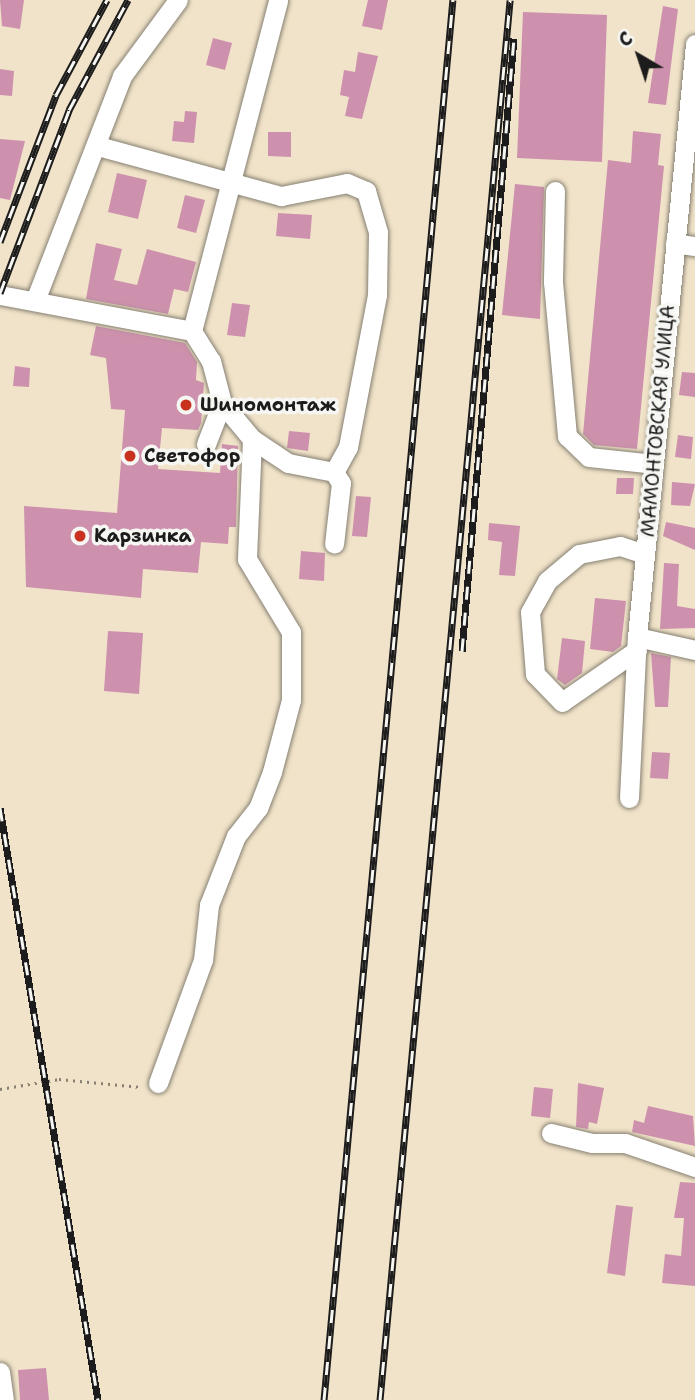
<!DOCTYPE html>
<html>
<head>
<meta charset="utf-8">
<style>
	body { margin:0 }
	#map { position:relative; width:695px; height:1400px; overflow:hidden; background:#f1e3c9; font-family:"Shantell Sans",sans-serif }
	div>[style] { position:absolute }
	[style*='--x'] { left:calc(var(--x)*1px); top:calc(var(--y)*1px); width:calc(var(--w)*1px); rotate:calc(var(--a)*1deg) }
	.building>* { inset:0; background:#cd91ad }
	.path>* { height:2.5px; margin-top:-1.25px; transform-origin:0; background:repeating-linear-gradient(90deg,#868072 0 2px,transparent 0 7px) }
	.roads { filter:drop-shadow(0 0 2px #868072) drop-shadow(0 0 2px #868072) }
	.minor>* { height:19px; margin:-9.5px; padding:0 9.5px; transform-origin:9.5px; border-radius:9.5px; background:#fff }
	.rail>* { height:7px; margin-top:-3.5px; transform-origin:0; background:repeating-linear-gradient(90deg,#f6f6f2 0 13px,#1c1c1c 0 26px); box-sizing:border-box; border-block:2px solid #1c1c1c }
	.dots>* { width:19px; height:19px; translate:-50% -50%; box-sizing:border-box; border:4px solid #f6f6f2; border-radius:50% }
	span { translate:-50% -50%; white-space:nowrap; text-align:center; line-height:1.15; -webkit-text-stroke:7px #f6f6f2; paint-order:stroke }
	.poi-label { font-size:19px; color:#1c1c1c; font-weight:700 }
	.left { translate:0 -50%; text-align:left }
	.street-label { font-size:19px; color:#1c1c1c }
	.north { position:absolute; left:604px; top:21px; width:70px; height:70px; -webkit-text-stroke:5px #f6f6f2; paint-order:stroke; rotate:321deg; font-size:19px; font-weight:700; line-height:28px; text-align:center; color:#1c1c1c }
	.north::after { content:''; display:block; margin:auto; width:24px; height:32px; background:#1c1c1c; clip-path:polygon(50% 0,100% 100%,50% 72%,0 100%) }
</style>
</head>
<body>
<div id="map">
	<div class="building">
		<div style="clip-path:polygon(0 0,24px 0,20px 29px,2px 26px)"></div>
		<div style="clip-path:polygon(368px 0,388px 0,382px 30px,362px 26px)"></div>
		<div style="clip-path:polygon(663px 6px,678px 9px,666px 105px,648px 103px)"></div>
		<div style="clip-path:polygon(523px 12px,607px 15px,602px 162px,517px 158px)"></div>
		<div style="clip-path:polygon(213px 38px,232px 43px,225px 70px,206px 65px)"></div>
		<div style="clip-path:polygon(358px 52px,378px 56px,362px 119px,345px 116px,349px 97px,340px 95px,344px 70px,355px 72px)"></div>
		<div style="clip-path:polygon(0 69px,14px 71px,12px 96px,0 95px)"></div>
		<div style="clip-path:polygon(185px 111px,197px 112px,194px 143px,172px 141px,174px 121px,184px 122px)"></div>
		<div style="clip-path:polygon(633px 131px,661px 134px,658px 165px,664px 166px,637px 449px,594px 445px,583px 434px,608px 160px,631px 163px)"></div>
		<div style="clip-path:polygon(268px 132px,291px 132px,291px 157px,268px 156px)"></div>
		<div style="clip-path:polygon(0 139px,25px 141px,10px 200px,0 198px)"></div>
		<div style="clip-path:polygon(117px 173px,147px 180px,138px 219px,108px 212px)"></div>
		<div style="clip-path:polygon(515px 184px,544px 187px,540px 319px,502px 315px)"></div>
		<div style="clip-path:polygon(185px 195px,205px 200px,196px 233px,177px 228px)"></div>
		<div style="clip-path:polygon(278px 213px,312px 215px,310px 239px,276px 236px)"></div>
		<div style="clip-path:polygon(96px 243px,122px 249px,114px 280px,137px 285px,147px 249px,196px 262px,188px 292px,174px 289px,168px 314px,86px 299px)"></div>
		<div style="clip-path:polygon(232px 303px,250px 305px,245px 337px,227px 335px)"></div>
		<div style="clip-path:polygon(96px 326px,185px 343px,197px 362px,196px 380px,204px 383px,201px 423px,198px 430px,162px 428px,158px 469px,220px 473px,222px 444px,238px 446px,236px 527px,229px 527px,228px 544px,201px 542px,198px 573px,143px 569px,141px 598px,26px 587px,24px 506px,117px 513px,125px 410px,111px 409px,106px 358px,90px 355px)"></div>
		<div style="clip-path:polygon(15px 366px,30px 368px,29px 387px,13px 386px)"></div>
		<div style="clip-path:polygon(682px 372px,695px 373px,695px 397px,679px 395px)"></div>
		<div style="clip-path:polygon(289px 431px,310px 433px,308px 451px,287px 448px)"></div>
		<div style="clip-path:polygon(678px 435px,693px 437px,691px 459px,675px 457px)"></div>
		<div style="clip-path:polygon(617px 478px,634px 478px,633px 494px,616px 494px)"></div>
		<div style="clip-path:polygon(672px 482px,695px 484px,690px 506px,671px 505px)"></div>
		<div style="clip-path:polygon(356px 496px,371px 497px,367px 537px,352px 536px)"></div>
		<div style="clip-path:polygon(666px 522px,695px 528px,695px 550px,663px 536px)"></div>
		<div style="clip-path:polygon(489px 523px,520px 526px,515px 576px,499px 575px,502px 542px,488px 540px)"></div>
		<div style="clip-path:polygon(301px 551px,325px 553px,324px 581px,299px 579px)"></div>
		<div style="clip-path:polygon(664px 563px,679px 564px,677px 606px,695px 609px,695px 628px,660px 629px)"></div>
		<div style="clip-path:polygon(595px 598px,626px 601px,621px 646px,613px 652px,590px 649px)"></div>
		<div style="clip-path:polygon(108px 631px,143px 633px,139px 694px,104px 691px)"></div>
		<div style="clip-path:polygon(562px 638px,585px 641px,582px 673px,565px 685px,557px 679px)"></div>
		<div style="clip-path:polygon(651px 653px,671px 657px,668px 707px,655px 707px)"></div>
		<div style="clip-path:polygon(652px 752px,670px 753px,668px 779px,650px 778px)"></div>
		<div style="clip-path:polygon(578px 1083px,604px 1088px,597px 1124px,589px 1122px,588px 1129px,576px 1127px)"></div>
		<div style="clip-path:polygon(534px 1087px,553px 1089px,550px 1118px,531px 1116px)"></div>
		<div style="clip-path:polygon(648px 1106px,693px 1116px,695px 1146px,632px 1132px,634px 1120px,644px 1123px)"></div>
		<div style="clip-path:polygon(680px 1182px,695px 1183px,695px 1286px,662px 1283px,665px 1254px,681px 1256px,684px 1218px,674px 1218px)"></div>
		<div style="clip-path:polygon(616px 1205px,633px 1207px,625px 1276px,607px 1273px)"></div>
		<div style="clip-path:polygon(46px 1368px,49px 1400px,20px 1400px,18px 1370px)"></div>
	</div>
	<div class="path">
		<div style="--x:0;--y:1089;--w:60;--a:-9.6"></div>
		<div style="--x:59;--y:1079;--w:82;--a:5.6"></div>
	</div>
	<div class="roads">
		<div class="minor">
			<div style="--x:98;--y:146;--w:190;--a:15.3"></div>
			<div style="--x:281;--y:196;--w:67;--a:-11.1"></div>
			<div style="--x:347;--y:183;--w:21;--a:23"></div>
			<div style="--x:366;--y:191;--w:43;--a:73.7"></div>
			<div style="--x:378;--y:232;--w:63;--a:90.9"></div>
			<div style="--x:377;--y:295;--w:155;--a:100.8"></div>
			<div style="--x:348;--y:447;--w:29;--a:119"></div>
			<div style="--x:555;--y:191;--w:91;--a:91.3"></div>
			<div style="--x:553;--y:282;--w:155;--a:84.8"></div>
			<div style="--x:567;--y:436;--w:30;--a:44"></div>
			<div style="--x:589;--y:457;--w:65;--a:6.1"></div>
			<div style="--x:675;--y:243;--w:20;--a:9"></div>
			<div style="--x:0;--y:295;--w:195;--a:10.6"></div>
			<div style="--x:192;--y:331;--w:36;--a:58"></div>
			<div style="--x:211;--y:361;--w:43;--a:75.3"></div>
			<div style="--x:222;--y:403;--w:47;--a:50.2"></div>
			<div style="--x:252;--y:439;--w:120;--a:92.4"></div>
			<div style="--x:247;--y:559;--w:85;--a:58.9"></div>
			<div style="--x:291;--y:632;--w:68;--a:90"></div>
			<div style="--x:291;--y:700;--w:74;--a:104.8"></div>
			<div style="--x:272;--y:772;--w:39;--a:111"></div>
			<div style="--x:258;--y:808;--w:36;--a:128"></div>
			<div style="--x:236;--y:836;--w:74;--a:111.4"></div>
			<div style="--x:209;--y:905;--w:55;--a:96.2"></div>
			<div style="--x:203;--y:960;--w:131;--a:110.1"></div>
			<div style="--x:36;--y:298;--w:238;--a:-68.8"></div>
			<div style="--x:122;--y:76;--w:94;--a:-53.6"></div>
			<div style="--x:192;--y:331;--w:342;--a:-75.4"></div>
			<div style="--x:252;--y:439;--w:43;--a:33.7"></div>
			<div style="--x:288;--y:463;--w:47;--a:11.1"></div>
			<div style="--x:334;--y:472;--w:13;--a:58"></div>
			<div style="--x:341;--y:483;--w:61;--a:96.5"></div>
			<div style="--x:206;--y:444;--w:44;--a:-68.7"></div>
			<div style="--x:637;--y:637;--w:59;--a:12.6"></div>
			<div style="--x:637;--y:650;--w:91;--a:145.3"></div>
			<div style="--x:562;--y:702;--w:39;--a:-134"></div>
			<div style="--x:535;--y:674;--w:62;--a:-94.6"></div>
			<div style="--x:530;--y:612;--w:35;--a:-61"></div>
			<div style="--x:547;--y:581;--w:42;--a:-40.2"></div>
			<div style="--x:579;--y:554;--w:42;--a:-11"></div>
			<div style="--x:620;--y:546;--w:26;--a:18"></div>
			<div style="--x:629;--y:798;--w:161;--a:-87.2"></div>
			<div style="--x:637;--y:637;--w:596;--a:-84.41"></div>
			<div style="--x:551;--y:1133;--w:42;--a:13.7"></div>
			<div style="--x:592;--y:1143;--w:33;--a:0"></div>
			<div style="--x:625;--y:1143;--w:74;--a:18.9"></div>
			<div style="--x:0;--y:1372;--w:28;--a:82"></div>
		</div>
	</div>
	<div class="rail">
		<div style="--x:0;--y:242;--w:157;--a:-69.1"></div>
		<div style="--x:56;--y:95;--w:108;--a:-61.8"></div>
		<div style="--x:0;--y:293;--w:196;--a:-69.3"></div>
		<div style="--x:69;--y:110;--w:125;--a:-61.8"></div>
		<div style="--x:462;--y:651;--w:615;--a:-85.15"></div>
		<div style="--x:0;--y:808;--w:600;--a:80.6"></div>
		<div style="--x:324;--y:1400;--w:1406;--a:-84.74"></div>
		<div style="--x:380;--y:1400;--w:1406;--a:-84.69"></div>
	</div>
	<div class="dots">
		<div style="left:186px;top:405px;background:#c8321e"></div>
		<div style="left:130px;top:456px;background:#c8321e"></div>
		<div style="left:80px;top:536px;background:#c8321e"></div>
	</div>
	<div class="poi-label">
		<span class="left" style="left:200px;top:405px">Шиномонтаж</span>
		<span class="left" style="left:144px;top:456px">Светофор</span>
		<span class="left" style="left:94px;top:536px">Карзинка</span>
	</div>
	<div class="street-label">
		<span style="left:658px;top:421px;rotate:-85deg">МАМОНТОВСКАЯ УЛИЦА</span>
	</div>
	<div class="north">С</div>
</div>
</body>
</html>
